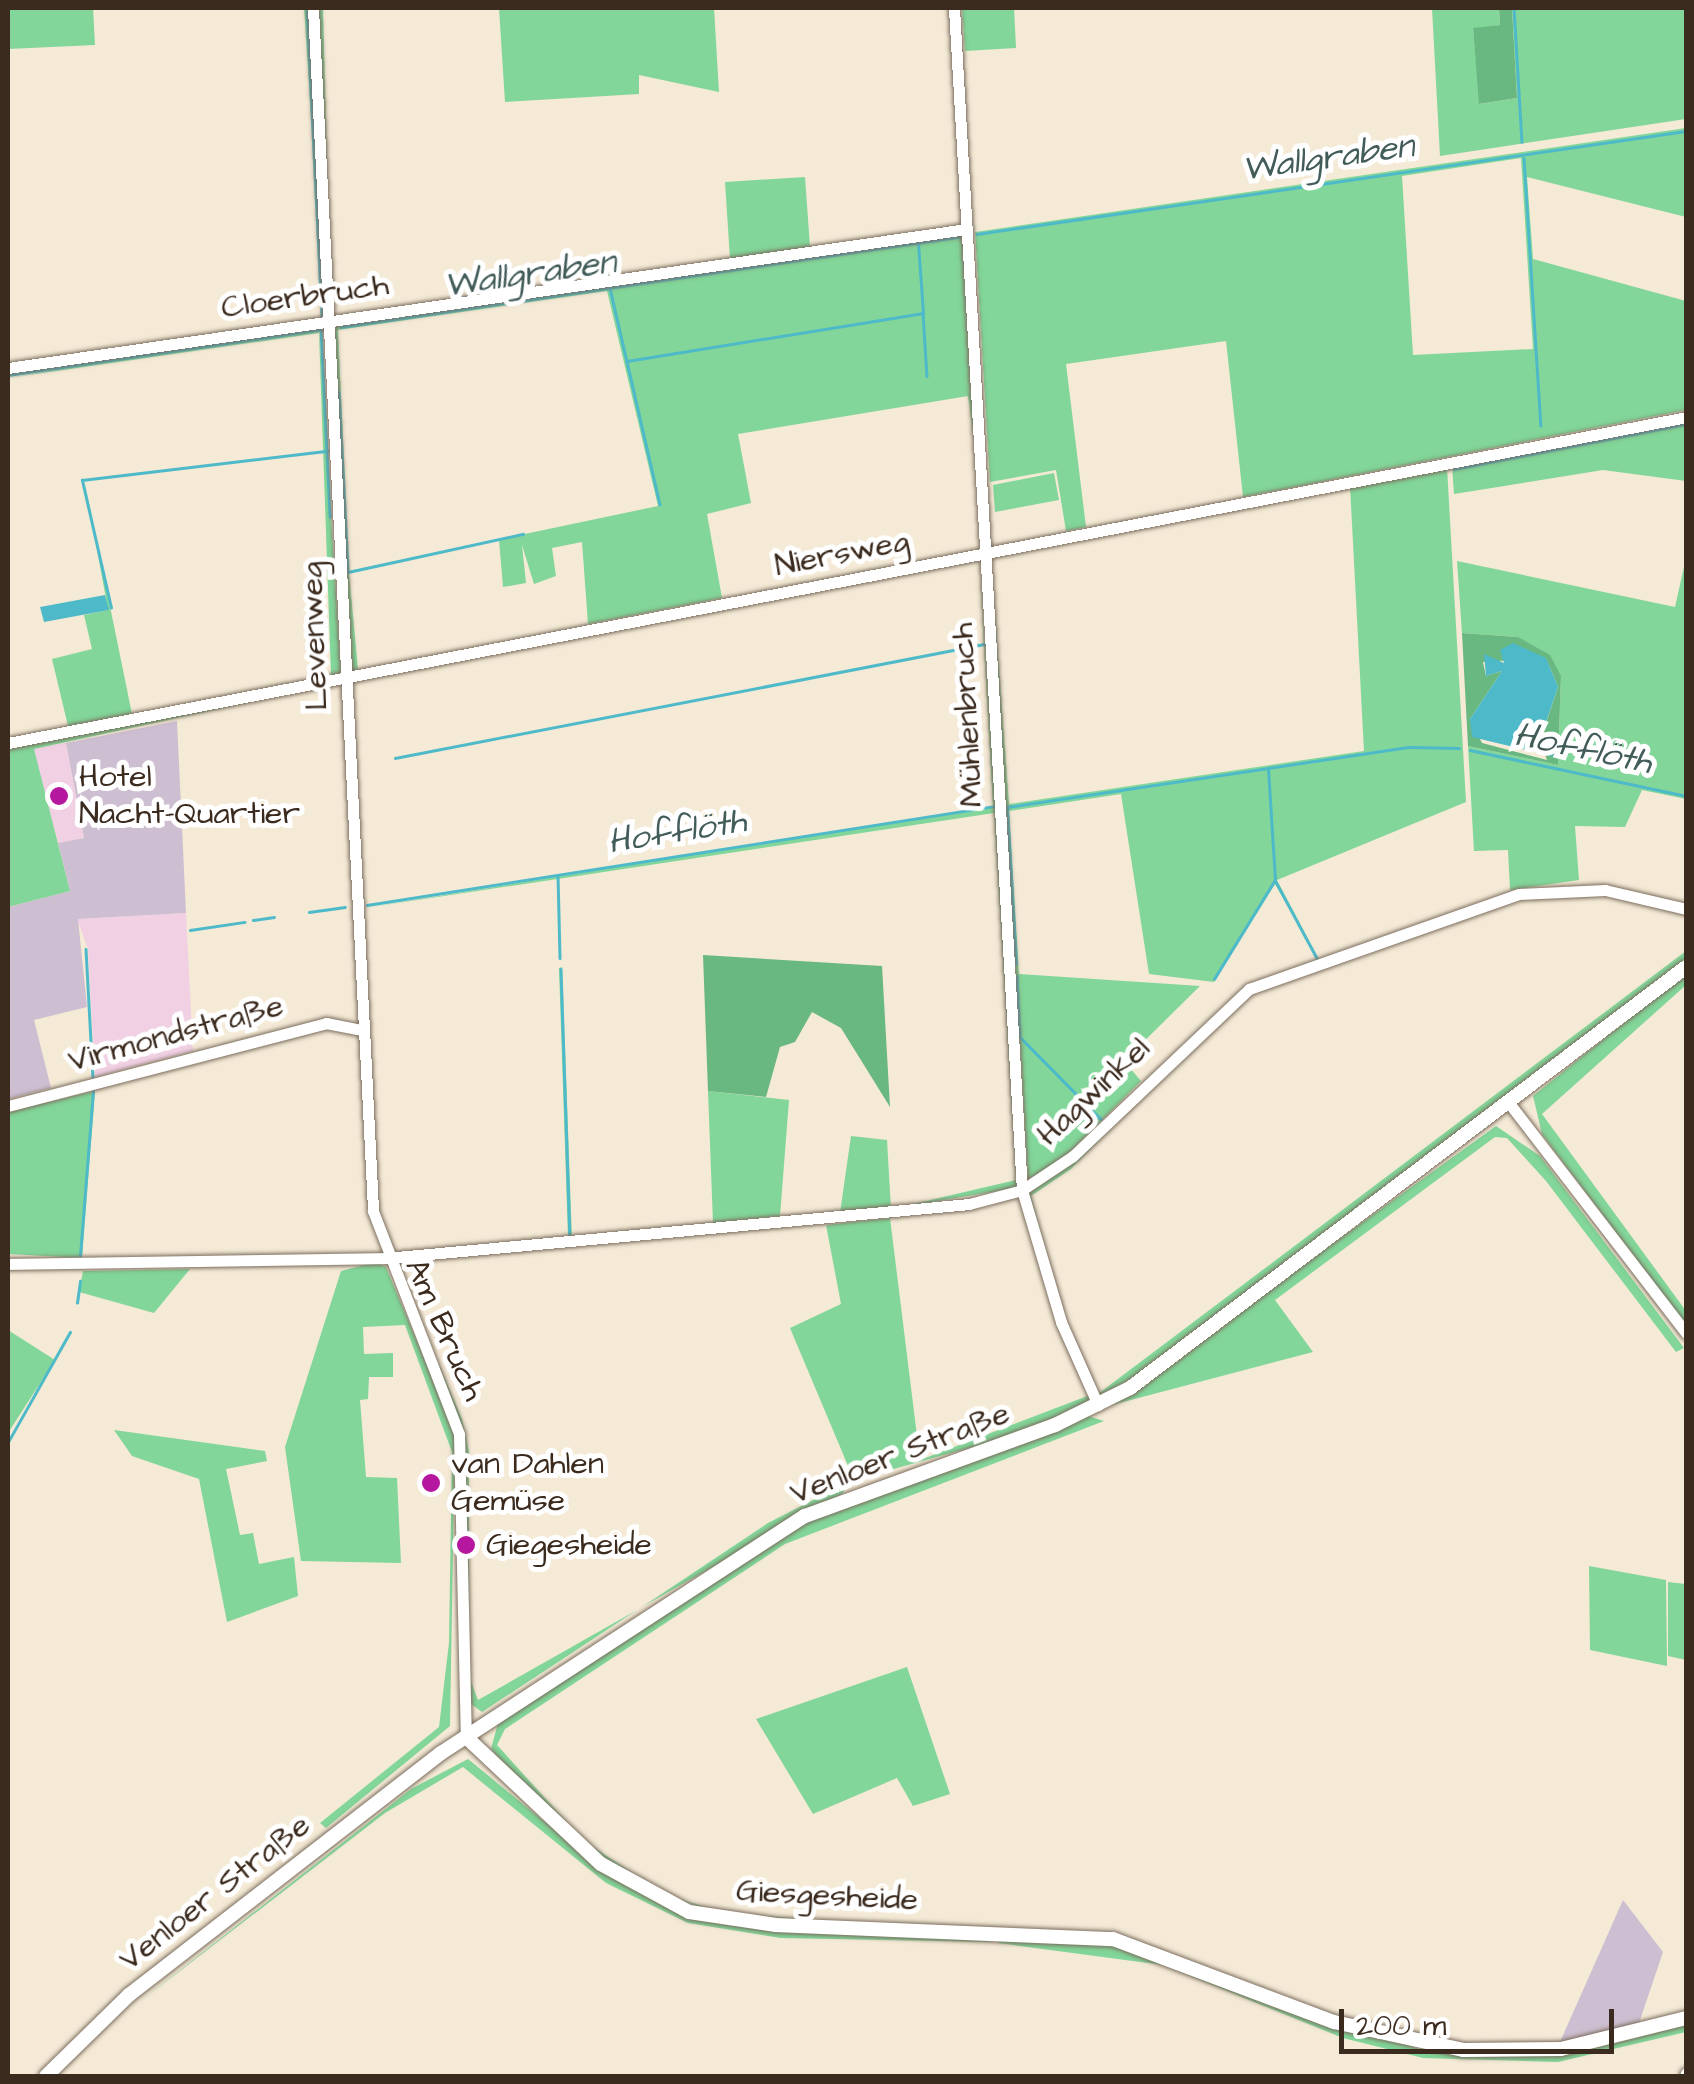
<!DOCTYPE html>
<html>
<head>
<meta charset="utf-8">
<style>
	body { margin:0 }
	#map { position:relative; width:1694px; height:2084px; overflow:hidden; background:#f4ead6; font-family:"Architects Daughter",sans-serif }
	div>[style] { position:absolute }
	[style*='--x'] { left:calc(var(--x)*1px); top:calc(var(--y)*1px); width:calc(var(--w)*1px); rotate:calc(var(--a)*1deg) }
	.built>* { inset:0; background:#f1d0e4 }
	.industrial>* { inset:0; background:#cebed1 }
	.green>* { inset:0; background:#82d699 }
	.forest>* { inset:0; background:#69b781 }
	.water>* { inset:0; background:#4ebac9 }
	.stream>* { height:2.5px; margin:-1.25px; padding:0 1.25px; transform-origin:1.25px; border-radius:1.25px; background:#4ebac9 }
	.roads { filter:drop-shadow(0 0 2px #7c6d5e) drop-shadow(0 0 2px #7c6d5e) }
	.minor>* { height:11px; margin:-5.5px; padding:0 5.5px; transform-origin:5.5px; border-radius:5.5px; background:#fff }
	.major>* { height:14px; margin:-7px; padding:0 7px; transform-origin:7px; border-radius:7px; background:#fff }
	.dots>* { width:28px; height:28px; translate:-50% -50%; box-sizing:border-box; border:5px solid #fff; border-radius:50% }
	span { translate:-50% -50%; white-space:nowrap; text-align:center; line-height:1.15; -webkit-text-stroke:10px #fff; paint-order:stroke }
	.street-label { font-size:32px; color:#3b2a1e }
	.poi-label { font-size:32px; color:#3b2a1e }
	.left { translate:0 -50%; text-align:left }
	.water-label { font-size:35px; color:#425c5a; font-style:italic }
	.frame { position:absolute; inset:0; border:10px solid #3b2a1e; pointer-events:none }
	.scale { position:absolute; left:1339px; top:2009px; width:275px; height:45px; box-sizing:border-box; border:5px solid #3b2a1e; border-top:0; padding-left:12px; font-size:30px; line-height:35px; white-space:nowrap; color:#3b2a1e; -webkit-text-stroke:8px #fff; paint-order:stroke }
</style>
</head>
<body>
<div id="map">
	<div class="built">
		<div style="clip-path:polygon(66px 743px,84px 838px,58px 843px,33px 749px)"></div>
		<div style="clip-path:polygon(186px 913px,193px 1051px,95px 1077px,88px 949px,77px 919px)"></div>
	</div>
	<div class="industrial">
		<div style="clip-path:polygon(177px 721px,186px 913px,78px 919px,87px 1007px,34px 1020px,51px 1088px,8px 1099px,8px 907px,70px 891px,58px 843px,84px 838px,66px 743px)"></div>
		<div style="clip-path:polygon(1623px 1900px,1663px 1952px,1638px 2026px,1560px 2042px)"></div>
	</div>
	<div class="green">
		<div style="clip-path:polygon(8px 8px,93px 8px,95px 45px,8px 49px)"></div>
		<div style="clip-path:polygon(150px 8px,310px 8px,324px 318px,304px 8px)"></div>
		<div style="clip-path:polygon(316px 8px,323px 8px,331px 317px)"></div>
		<div style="clip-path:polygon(499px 8px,714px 8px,719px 92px,639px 75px,639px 94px,505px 102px)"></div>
		<div style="clip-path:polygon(962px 8px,1014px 8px,1016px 48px,965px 51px)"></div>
		<div style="clip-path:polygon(1432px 8px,1499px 8px,1500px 25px,1473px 29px,1480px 104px,1517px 98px,1512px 8px,1686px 8px,1686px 119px,1440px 156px)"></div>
		<div style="clip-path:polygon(evenodd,1686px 128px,1686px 217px,1527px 177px,1533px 259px,1686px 301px,1686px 410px,1243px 497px,1226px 341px,1066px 364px,1086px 527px,1066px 531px,1056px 470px,990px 482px,975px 232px,1686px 128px,1521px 158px,1533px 349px,1413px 355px,1402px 176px,1521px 158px)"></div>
		<div style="clip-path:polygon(805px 177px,810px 247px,730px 259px,725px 182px)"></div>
		<div style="clip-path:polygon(evenodd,963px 233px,977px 463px,968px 396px,738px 434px,751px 503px,707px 514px,722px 598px,588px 624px,582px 542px,552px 548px,556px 576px,534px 584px,522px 545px,526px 583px,503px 587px,499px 540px,349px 573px,358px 669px,347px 672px,333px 325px,963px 233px,607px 291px,658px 506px,349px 571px,338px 330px,607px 291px)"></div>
		<div style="clip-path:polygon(319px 327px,341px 673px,331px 675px,319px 333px,8px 378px)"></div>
		<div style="clip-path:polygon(1686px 420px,1686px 481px,1603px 470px,1454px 494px,1452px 466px)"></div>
		<div style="clip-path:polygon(1447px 467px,1466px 802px,1277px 880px,1318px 958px,1275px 884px,1214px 982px,1149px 974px,1121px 794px,1009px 811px,1019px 974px,1200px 986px,1124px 1061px,1141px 1081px,1063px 1159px,1028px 1179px,991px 556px,1009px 804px,1364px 751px,1350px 486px)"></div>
		<div style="clip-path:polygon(1054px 473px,1059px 500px,995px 512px,993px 485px)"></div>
		<div style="clip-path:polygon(84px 479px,132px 714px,68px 726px,52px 659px,92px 649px,84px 615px,108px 610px)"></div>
		<div style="clip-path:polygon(1686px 558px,1686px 799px,1642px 790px,1625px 827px,1575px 826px,1579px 880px,1510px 890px,1508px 850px,1474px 851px,1468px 746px,1558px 765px,1561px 676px,1518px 637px,1462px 633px,1457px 561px,1675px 607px)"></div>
		<div style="clip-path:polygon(979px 559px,1020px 1180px,1015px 1188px,896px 1208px,1016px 1180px,994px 813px,365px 908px,993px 806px)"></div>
		<div style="clip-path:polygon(334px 684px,34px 749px,70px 891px,8px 907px,8px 748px)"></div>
		<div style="clip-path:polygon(1686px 951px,1686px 960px,1176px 1350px,1103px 1396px,1095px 1394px,1064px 1327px,1043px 1246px,1031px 1211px,1028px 1201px,1029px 1193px,1196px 1039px,1205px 1034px,1071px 1169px,1031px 1196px,1065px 1324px,1098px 1394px)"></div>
		<div style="clip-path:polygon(562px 967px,572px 1238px,568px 1238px,559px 968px)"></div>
		<div style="clip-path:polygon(1686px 973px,1686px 985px,1542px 1114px,1686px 1311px,1686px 1326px,1542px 1134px,1533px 1096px)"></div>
		<div style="clip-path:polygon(95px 1091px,82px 1258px,8px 1254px,8px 1112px)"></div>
		<div style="clip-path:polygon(708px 1091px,789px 1100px,780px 1216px,713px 1223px)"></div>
		<div style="clip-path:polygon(1496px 1126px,1540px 1156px,1684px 1348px,1676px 1352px,1546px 1181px,1507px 1138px,1495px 1137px,1275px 1300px,1313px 1352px,1108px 1406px)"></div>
		<div style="clip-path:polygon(851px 1136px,887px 1140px,891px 1209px,840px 1213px)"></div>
		<div style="clip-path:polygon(890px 1218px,920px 1460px,1090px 1395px,1086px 1405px,1005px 1438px,854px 1480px,790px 1328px,841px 1304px,826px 1225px)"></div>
		<div style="clip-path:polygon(376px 1262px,386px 1267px,455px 1433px,450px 1726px,326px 1828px,320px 1823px,439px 1727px,449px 1643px,452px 1452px,405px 1325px,363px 1327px,364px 1354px,393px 1353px,393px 1377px,369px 1377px,368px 1399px,360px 1400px,366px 1477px,397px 1478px,401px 1563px,301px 1561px,285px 1447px,341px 1271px)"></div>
		<div style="clip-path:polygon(190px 1269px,154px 1313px,79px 1292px,83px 1271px)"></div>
		<div style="clip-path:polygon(8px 1330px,55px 1360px,8px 1433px)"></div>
		<div style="clip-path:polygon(438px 1362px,462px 1419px,469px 1451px,469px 1676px,478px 1700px,637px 1610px,482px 1712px,467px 1701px,466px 1444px)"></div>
		<div style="clip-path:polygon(1088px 1416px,1104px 1421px,785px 1544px,505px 1729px,497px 1745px,583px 1840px,664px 1894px,725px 1913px,864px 1923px,725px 1915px,651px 1890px,570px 1834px,491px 1749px,498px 1723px,810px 1520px)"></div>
		<div style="clip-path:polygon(114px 1430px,265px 1451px,267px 1461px,226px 1469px,240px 1535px,253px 1533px,259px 1564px,294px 1557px,298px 1596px,227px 1622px,199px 1479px,132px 1456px)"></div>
		<div style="clip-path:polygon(848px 1482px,843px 1493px,642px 1607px,768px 1523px)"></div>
		<div style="clip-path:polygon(1589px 1566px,1666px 1580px,1667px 1666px,1590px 1650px)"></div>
		<div style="clip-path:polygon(1668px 1582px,1686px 1584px,1686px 1660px,1668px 1656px)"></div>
		<div style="clip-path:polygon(907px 1667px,950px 1794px,913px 1806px,897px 1778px,813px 1814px,756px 1719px)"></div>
		<div style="clip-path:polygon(468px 1759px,613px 1878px,688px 1915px,984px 1934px,991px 1942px,781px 1938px,688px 1923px,606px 1883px,463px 1767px,385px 1813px,137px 2004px,411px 1789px)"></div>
		<div style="clip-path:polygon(1005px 1934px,1106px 1942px,1422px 2050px,1560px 2054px,1683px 2025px,1686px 2032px,1558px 2062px,1423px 2058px,1343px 2038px,1163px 1965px,998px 1943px)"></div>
	</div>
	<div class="forest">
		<div style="clip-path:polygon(1499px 8px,1512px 8px,1517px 98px,1479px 104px,1473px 28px,1500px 25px)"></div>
		<div style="clip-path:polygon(evenodd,1462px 633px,1518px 637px,1550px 655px,1561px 676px,1558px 765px,1468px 746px,1462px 633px,1546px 658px,1558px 687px,1540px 741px,1547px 760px,1482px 743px,1470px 719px,1502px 671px,1486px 676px,1483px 662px,1546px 658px)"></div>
		<div style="clip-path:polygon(703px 955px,882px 966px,890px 1107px,841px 1028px,812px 1012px,795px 1042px,780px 1047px,766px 1097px,708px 1091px)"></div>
	</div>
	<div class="water">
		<div style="clip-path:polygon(105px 595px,109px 610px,44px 622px,40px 607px)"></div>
		<div style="clip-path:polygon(1513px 643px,1546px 658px,1558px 687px,1540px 740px,1555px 757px,1472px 737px,1470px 719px,1502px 671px,1486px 676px,1484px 654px,1504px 663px,1500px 650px)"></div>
	</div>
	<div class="stream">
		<div style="--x:307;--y:8;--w:308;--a:87.2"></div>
		<div style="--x:1514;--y:8;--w:134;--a:86.6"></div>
		<div style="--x:1524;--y:158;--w:268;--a:86.4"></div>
		<div style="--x:977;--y:234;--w:716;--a:-8.27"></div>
		<div style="--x:610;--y:288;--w:222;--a:77"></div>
		<div style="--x:923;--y:313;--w:63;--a:86.4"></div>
		<div style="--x:341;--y:327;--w:629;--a:-8.32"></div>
		<div style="--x:321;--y:330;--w:187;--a:87.2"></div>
		<div style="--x:627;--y:361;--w:300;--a:-9.2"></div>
		<div style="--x:923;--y:313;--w:69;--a:-94.1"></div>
		<div style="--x:8;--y:375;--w:318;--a:-8.3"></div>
		<div style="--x:339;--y:392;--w:180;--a:87.1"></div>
		<div style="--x:348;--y:572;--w:179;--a:-12.3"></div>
		<div style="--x:1454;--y:469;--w:236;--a:-11"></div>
		<div style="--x:111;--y:608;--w:131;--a:-102.8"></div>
		<div style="--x:82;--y:480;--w:247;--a:-6.8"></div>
		<div style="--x:1470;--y:750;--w:221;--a:12"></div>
		<div style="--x:395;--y:758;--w:601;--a:-10.94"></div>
		<div style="--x:558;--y:875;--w:83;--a:88.6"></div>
		<div style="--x:1275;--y:880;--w:89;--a:61.7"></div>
		<div style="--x:367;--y:905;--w:636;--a:-8.96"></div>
		<div style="--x:309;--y:912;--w:36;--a:-8"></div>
		<div style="--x:253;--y:920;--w:21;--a:-8"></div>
		<div style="--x:190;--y:930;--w:55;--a:-8.4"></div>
		<div style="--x:86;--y:949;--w:128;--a:86.9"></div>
		<div style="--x:1016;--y:964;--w:157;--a:-93.3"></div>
		<div style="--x:1007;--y:807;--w:407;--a:-8.5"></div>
		<div style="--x:1410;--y:747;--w:49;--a:1.2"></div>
		<div style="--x:561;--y:969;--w:265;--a:88.1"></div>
		<div style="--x:1017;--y:976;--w:61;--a:87.2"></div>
		<div style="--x:1020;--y:1037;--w:115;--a:45.4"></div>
		<div style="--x:1214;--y:979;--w:116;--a:-58.4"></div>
		<div style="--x:1275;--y:880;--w:112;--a:-93.6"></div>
		<div style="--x:80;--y:1256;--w:165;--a:-85.5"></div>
		<div style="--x:77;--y:1303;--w:22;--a:-82"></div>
		<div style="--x:8;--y:1442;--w:126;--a:-60.6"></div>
	</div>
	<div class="roads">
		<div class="minor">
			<div style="--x:313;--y:8;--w:1204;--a:87.14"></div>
			<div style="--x:373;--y:1211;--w:239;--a:68.9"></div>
			<div style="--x:459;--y:1434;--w:303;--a:88.7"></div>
			<div style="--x:954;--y:8;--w:1184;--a:86.71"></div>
			<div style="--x:1022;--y:1190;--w:138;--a:73.5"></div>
			<div style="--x:1061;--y:1322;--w:91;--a:66"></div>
			<div style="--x:8;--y:368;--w:969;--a:-8.25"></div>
			<div style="--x:8;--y:743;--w:1709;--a:-10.99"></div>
			<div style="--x:1509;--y:1103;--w:290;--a:52.4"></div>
			<div style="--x:8;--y:1106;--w:329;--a:-14.6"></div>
			<div style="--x:326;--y:1023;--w:33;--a:11"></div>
			<div style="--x:8;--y:1264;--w:378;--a:-0.9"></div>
			<div style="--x:386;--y:1258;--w:585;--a:-5.29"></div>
			<div style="--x:969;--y:1204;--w:55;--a:-14.8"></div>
			<div style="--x:1022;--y:1190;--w:61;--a:-33.7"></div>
			<div style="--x:1073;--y:1156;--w:243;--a:-43.5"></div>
			<div style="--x:1249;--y:989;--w:286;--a:-19.4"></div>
			<div style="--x:1519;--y:894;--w:86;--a:-2.7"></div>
			<div style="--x:1605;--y:890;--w:83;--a:13.2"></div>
			<div style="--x:1685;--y:2076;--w:3;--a:-72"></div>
		</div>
		<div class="major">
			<div style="--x:466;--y:1737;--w:185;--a:43.3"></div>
			<div style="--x:601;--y:1864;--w:100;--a:28.6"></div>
			<div style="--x:689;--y:1912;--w:88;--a:8.5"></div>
			<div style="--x:776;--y:1925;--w:337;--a:2.4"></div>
			<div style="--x:1113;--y:1939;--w:236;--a:20.6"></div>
			<div style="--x:1334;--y:2022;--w:132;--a:12.2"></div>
			<div style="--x:1463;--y:2050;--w:98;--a:-0.6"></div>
			<div style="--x:1561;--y:2049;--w:129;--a:-13.9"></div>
			<div style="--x:46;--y:2076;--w:116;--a:-44.3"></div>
			<div style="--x:129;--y:1995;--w:395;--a:-37.8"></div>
			<div style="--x:441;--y:1753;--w:434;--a:-33.1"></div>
			<div style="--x:805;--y:1516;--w:266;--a:-20"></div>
			<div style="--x:1055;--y:1425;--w:84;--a:-26.3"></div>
			<div style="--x:1130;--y:1388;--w:697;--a:-37.13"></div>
		</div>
	</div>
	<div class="dots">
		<div style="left:59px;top:796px;background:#b5179e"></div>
		<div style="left:431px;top:1483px;background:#b5179e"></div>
		<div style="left:466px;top:1545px;background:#b5179e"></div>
	</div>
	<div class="street-label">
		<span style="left:305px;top:297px;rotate:-8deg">Cloerbruch</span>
		<span style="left:842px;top:554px;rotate:-11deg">Niersweg</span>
		<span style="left:315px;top:636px;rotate:-92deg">Levenweg</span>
		<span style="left:968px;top:715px;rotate:-93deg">Mühlenbruch</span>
		<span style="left:176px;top:1034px;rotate:-15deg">Virmondstraße</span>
		<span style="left:1094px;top:1092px;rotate:-43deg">Hagwinkel</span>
		<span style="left:444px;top:1330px;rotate:66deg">Am Bruch</span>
		<span style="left:900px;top:1454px;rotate:-21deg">Venloer Straße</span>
		<span style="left:215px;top:1893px;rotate:-38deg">Venloer Straße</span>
		<span style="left:827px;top:1896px;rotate:3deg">Giesgesheide</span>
	</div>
	<div class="poi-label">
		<span class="left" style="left:79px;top:796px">Hotel<br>Nacht-Quartier</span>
		<span class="left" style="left:451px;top:1483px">van Dahlen<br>Gemüse</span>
		<span class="left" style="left:486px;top:1545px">Giegesheide</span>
	</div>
	<div class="water-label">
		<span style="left:1328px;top:158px;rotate:-8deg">Wallgraben</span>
		<span style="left:530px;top:274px;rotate:-8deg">Wallgraben</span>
		<span style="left:1583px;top:749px;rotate:12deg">Hofflöth</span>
		<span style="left:677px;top:832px;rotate:-9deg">Hofflöth</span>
	</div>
	<div class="frame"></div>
	<div class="scale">200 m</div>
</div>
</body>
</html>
